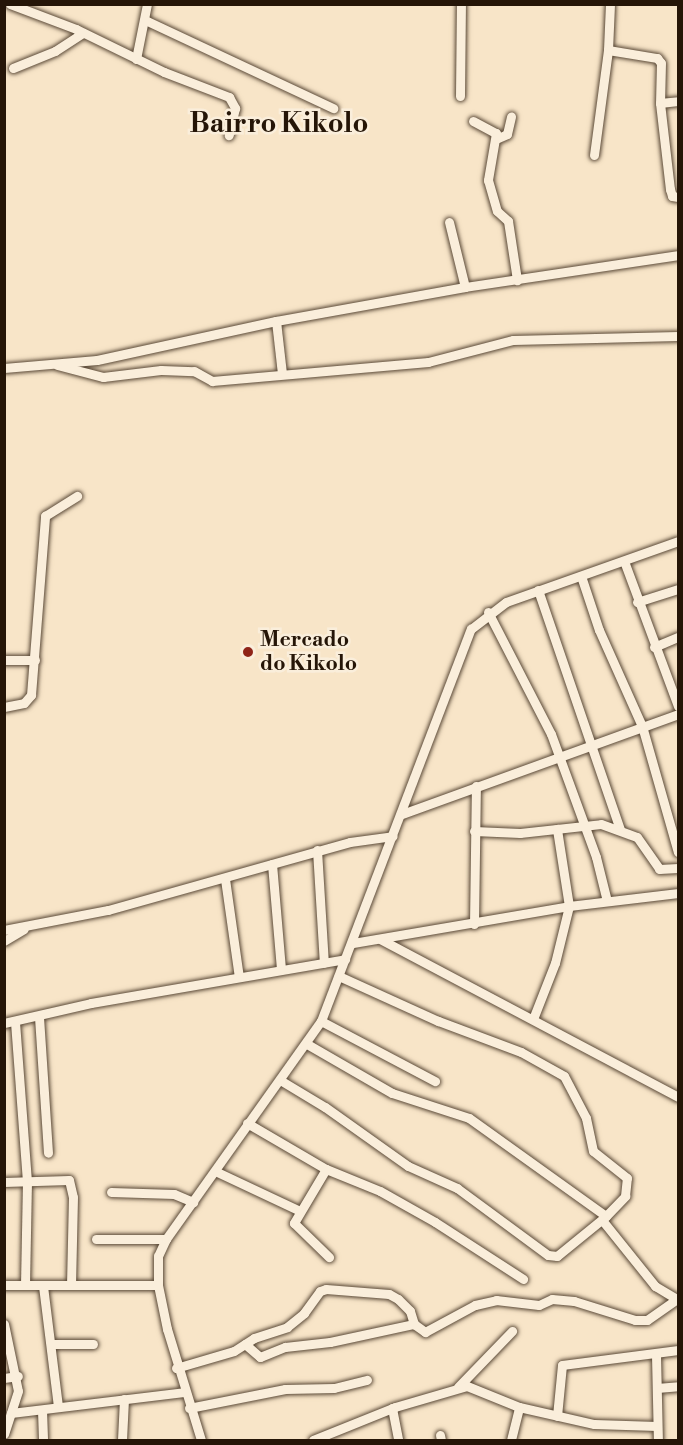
<!DOCTYPE html>
<html>
<head>
<meta charset="utf-8">
<style>
	body { margin:0 }
	#map { position:relative; width:683px; height:1445px; overflow:hidden; background:#f8e5c8; font-family:"Libre Bodoni",serif }
	div>[style] { position:absolute }
	[style*='--x'] { left:calc(var(--x)*1px); top:calc(var(--y)*1px); width:calc(var(--w)*1px); rotate:calc(var(--a)*1deg) }
	.roads { filter:drop-shadow(0 0 2px #5a4937) drop-shadow(0 0 2px #5a4937) }
	.minor>* { height:9px; margin:-4.5px; padding:0 4.5px; transform-origin:4.5px; border-radius:4.5px; background:#faeedb }
	.dots>* { width:16px; height:16px; translate:-50% -50%; box-sizing:border-box; border:3px solid #faeedb; border-radius:50% }
	span { translate:-50% -50%; white-space:nowrap; text-align:center; line-height:1.15; -webkit-text-stroke:5px #faeedb; paint-order:stroke }
	.poi-label { font-size:21px; color:#251507; font-weight:700 }
	.left { translate:0 -50%; text-align:left }
	.district-label { font-size:27px; color:#251507; font-weight:700 }
	.frame { position:absolute; inset:0; border:6px solid #251507; pointer-events:none }
</style>
</head>
<body>
<div id="map">
	<div class="roads">
		<div class="minor">
			<div style="--x:10;--y:4;--w:71;--a:20.7"></div>
			<div style="--x:76;--y:29;--w:98;--a:26"></div>
			<div style="--x:164;--y:72;--w:70;--a:21"></div>
			<div style="--x:229;--y:97;--w:13;--a:61"></div>
			<div style="--x:235;--y:108;--w:28;--a:103"></div>
			<div style="--x:145;--y:20;--w:208;--a:25.1"></div>
			<div style="--x:608;--y:50;--w:50;--a:9.3"></div>
			<div style="--x:657;--y:58;--w:6;--a:51"></div>
			<div style="--x:661;--y:63;--w:40;--a:91.4"></div>
			<div style="--x:660;--y:103;--w:87;--a:83.4"></div>
			<div style="--x:670;--y:189;--w:7;--a:74"></div>
			<div style="--x:672;--y:196;--w:6;--a:9"></div>
			<div style="--x:136;--y:59;--w:56;--a:-78.7"></div>
			<div style="--x:13;--y:68;--w:45;--a:-22"></div>
			<div style="--x:55;--y:51;--w:33;--a:-33"></div>
			<div style="--x:460;--y:96;--w:92;--a:-89.4"></div>
			<div style="--x:660;--y:103;--w:18;--a:-6"></div>
			<div style="--x:473;--y:121;--w:26;--a:28"></div>
			<div style="--x:496;--y:133;--w:48;--a:99.7"></div>
			<div style="--x:488;--y:180;--w:32;--a:74"></div>
			<div style="--x:497;--y:211;--w:15;--a:42"></div>
			<div style="--x:508;--y:221;--w:60;--a:81.3"></div>
			<div style="--x:496;--y:139;--w:12;--a:-24"></div>
			<div style="--x:507;--y:134;--w:18;--a:-77"></div>
			<div style="--x:594;--y:155;--w:106;--a:-82.4"></div>
			<div style="--x:608;--y:50;--w:46;--a:-87.5"></div>
			<div style="--x:449;--y:222;--w:67;--a:76.2"></div>
			<div style="--x:276;--y:321;--w:53;--a:83.5"></div>
			<div style="--x:57;--y:365;--w:48;--a:14.6"></div>
			<div style="--x:103;--y:377;--w:58;--a:-6.9"></div>
			<div style="--x:161;--y:370;--w:33;--a:2"></div>
			<div style="--x:194;--y:371;--w:21;--a:29"></div>
			<div style="--x:212;--y:381;--w:217;--a:-5"></div>
			<div style="--x:428;--y:362;--w:88;--a:-14.5"></div>
			<div style="--x:513;--y:340;--w:165;--a:-1.4"></div>
			<div style="--x:4;--y:368;--w:93;--a:-4.9"></div>
			<div style="--x:97;--y:360;--w:183;--a:-12.3"></div>
			<div style="--x:276;--y:321;--w:192;--a:-10.2"></div>
			<div style="--x:465;--y:287;--w:215;--a:-8.5"></div>
			<div style="--x:624;--y:561;--w:155;--a:69.6"></div>
			<div style="--x:581;--y:576;--w:57;--a:71.6"></div>
			<div style="--x:599;--y:630;--w:105;--a:65.9"></div>
			<div style="--x:642;--y:726;--w:131;--a:74.1"></div>
			<div style="--x:538;--y:590;--w:254;--a:71.1"></div>
			<div style="--x:637;--y:602;--w:43;--a:-17.6"></div>
			<div style="--x:488;--y:612;--w:137;--a:62.7"></div>
			<div style="--x:551;--y:734;--w:131;--a:69.9"></div>
			<div style="--x:596;--y:857;--w:45;--a:76"></div>
			<div style="--x:654;--y:647;--w:26;--a:-23"></div>
			<div style="--x:4;--y:660;--w:31;--a:0"></div>
			<div style="--x:4;--y:707;--w:20;--a:-11"></div>
			<div style="--x:24;--y:703;--w:11;--a:-49"></div>
			<div style="--x:31;--y:695;--w:180;--a:-85.5"></div>
			<div style="--x:45;--y:516;--w:38;--a:-32"></div>
			<div style="--x:402;--y:814;--w:294;--a:-19.9"></div>
			<div style="--x:474;--y:831;--w:46;--a:2.5"></div>
			<div style="--x:520;--y:833;--w:81;--a:-6.3"></div>
			<div style="--x:601;--y:824;--w:38;--a:20"></div>
			<div style="--x:637;--y:837;--w:39;--a:55"></div>
			<div style="--x:659;--y:869;--w:19;--a:-3"></div>
			<div style="--x:317;--y:850;--w:113;--a:86.5"></div>
			<div style="--x:272;--y:864;--w:106;--a:85.1"></div>
			<div style="--x:225;--y:879;--w:99;--a:81.9"></div>
			<div style="--x:474;--y:924;--w:138;--a:-89.2"></div>
			<div style="--x:4;--y:930;--w:106;--a:-10.9"></div>
			<div style="--x:108;--y:910;--w:251;--a:-15.7"></div>
			<div style="--x:350;--y:842;--w:43;--a:-7.9"></div>
			<div style="--x:380;--y:939;--w:337;--a:27.9"></div>
			<div style="--x:4;--y:941;--w:23;--a:-31"></div>
			<div style="--x:353;--y:943;--w:219;--a:-9.7"></div>
			<div style="--x:569;--y:906;--w:110;--a:-6.8"></div>
			<div style="--x:39;--y:1017;--w:136;--a:86.2"></div>
			<div style="--x:533;--y:1019;--w:60;--a:-68.6"></div>
			<div style="--x:555;--y:963;--w:59;--a:-76.2"></div>
			<div style="--x:569;--y:906;--w:78;--a:-98.9"></div>
			<div style="--x:321;--y:1021;--w:129;--a:27.8"></div>
			<div style="--x:15;--y:1022;--w:159;--a:85.7"></div>
			<div style="--x:27;--y:1181;--w:104;--a:91.1"></div>
			<div style="--x:4;--y:1023;--w:89;--a:-12.9"></div>
			<div style="--x:91;--y:1003;--w:258;--a:-9.8"></div>
			<div style="--x:307;--y:1044;--w:98;--a:30"></div>
			<div style="--x:392;--y:1093;--w:81;--a:18"></div>
			<div style="--x:469;--y:1118;--w:168;--a:35.6"></div>
			<div style="--x:280;--y:1080;--w:52;--a:31"></div>
			<div style="--x:325;--y:1107;--w:102;--a:35.4"></div>
			<div style="--x:408;--y:1166;--w:54;--a:24.2"></div>
			<div style="--x:457;--y:1188;--w:113;--a:36.4"></div>
			<div style="--x:548;--y:1255;--w:9;--a:6"></div>
			<div style="--x:557;--y:1256;--w:63;--a:-39.2"></div>
			<div style="--x:606;--y:1216;--w:28;--a:-46"></div>
			<div style="--x:625;--y:1196;--w:18;--a:-84"></div>
			<div style="--x:627;--y:1178;--w:43;--a:-141.5"></div>
			<div style="--x:593;--y:1151;--w:34;--a:-102"></div>
			<div style="--x:586;--y:1118;--w:47;--a:-117.6"></div>
			<div style="--x:564;--y:1076;--w:49;--a:-150.8"></div>
			<div style="--x:521;--y:1052;--w:89;--a:-159.5"></div>
			<div style="--x:438;--y:1021;--w:109;--a:-155.6"></div>
			<div style="--x:247;--y:1123;--w:91;--a:30.2"></div>
			<div style="--x:326;--y:1169;--w:58;--a:22.2"></div>
			<div style="--x:380;--y:1191;--w:63;--a:29.4"></div>
			<div style="--x:435;--y:1222;--w:105;--a:32.9"></div>
			<div style="--x:326;--y:1169;--w:63;--a:120.7"></div>
			<div style="--x:294;--y:1223;--w:49;--a:44.2"></div>
			<div style="--x:215;--y:1171;--w:94;--a:25.2"></div>
			<div style="--x:4;--y:1182;--w:65;--a:-1.8"></div>
			<div style="--x:69;--y:1180;--w:17;--a:77"></div>
			<div style="--x:73;--y:1197;--w:88;--a:91.3"></div>
			<div style="--x:111;--y:1192;--w:63;--a:1.8"></div>
			<div style="--x:174;--y:1194;--w:21;--a:23"></div>
			<div style="--x:602;--y:1220;--w:85;--a:51.2"></div>
			<div style="--x:655;--y:1286;--w:27;--a:31"></div>
			<div style="--x:96;--y:1239;--w:70;--a:0"></div>
			<div style="--x:4;--y:1285;--w:154;--a:0"></div>
			<div style="--x:43;--y:1286;--w:121;--a:82.9"></div>
			<div style="--x:4;--y:1324;--w:68;--a:78.2"></div>
			<div style="--x:18;--y:1391;--w:45;--a:108"></div>
			<div style="--x:51;--y:1344;--w:42;--a:0"></div>
			<div style="--x:245;--y:1344;--w:20;--a:41"></div>
			<div style="--x:260;--y:1357;--w:27;--a:-22"></div>
			<div style="--x:285;--y:1347;--w:45;--a:-6.3"></div>
			<div style="--x:330;--y:1342;--w:86;--a:-12.1"></div>
			<div style="--x:656;--y:1355;--w:85;--a:88.7"></div>
			<div style="--x:176;--y:1368;--w:60;--a:-16.3"></div>
			<div style="--x:234;--y:1351;--w:24;--a:-33"></div>
			<div style="--x:254;--y:1338;--w:35;--a:-18"></div>
			<div style="--x:287;--y:1327;--w:22;--a:-39"></div>
			<div style="--x:304;--y:1313;--w:27;--a:-54"></div>
			<div style="--x:320;--y:1291;--w:6;--a:-18"></div>
			<div style="--x:326;--y:1289;--w:63;--a:4.5"></div>
			<div style="--x:389;--y:1294;--w:10;--a:29"></div>
			<div style="--x:398;--y:1299;--w:17;--a:45"></div>
			<div style="--x:410;--y:1311;--w:14;--a:73"></div>
			<div style="--x:414;--y:1324;--w:14;--a:36"></div>
			<div style="--x:425;--y:1332;--w:57;--a:-28.4"></div>
			<div style="--x:475;--y:1305;--w:22;--a:-13"></div>
			<div style="--x:496;--y:1300;--w:43;--a:6.6"></div>
			<div style="--x:539;--y:1305;--w:14;--a:-25"></div>
			<div style="--x:552;--y:1299;--w:22;--a:5"></div>
			<div style="--x:574;--y:1301;--w:64;--a:17.3"></div>
			<div style="--x:635;--y:1320;--w:12;--a:0"></div>
			<div style="--x:647;--y:1320;--w:37;--a:-35"></div>
			<div style="--x:4;--y:1378;--w:14;--a:-8"></div>
			<div style="--x:458;--y:1387;--w:78;--a:-46"></div>
			<div style="--x:657;--y:1388;--w:21;--a:-5"></div>
			<div style="--x:189;--y:1408;--w:98;--a:-11.2"></div>
			<div style="--x:285;--y:1389;--w:49;--a:-1.2"></div>
			<div style="--x:334;--y:1388;--w:34;--a:-14"></div>
			<div style="--x:392;--y:1408;--w:33;--a:79"></div>
			<div style="--x:42;--y:1410;--w:30;--a:88"></div>
			<div style="--x:11;--y:1413;--w:174;--a:-6.9"></div>
			<div style="--x:557;--y:1416;--w:51;--a:-84.4"></div>
			<div style="--x:562;--y:1365;--w:117;--a:-7.4"></div>
			<div style="--x:440;--y:1435;--w:5;--a:79"></div>
			<div style="--x:122;--y:1440;--w:41;--a:-87.2"></div>
			<div style="--x:201;--y:1440;--w:116;--a:-107"></div>
			<div style="--x:167;--y:1329;--w:45;--a:-101.6"></div>
			<div style="--x:158;--y:1285;--w:29;--a:-90"></div>
			<div style="--x:158;--y:1256;--w:19;--a:-65"></div>
			<div style="--x:166;--y:1239;--w:267;--a:-54.6"></div>
			<div style="--x:321;--y:1021;--w:420;--a:-69.1"></div>
			<div style="--x:471;--y:629;--w:44;--a:-37.6"></div>
			<div style="--x:506;--y:602;--w:182;--a:-19.5"></div>
			<div style="--x:313;--y:1440;--w:88;--a:-21.9"></div>
			<div style="--x:395;--y:1407;--w:75;--a:-16.3"></div>
			<div style="--x:467;--y:1386;--w:56;--a:22"></div>
			<div style="--x:519;--y:1407;--w:77;--a:12.8"></div>
			<div style="--x:594;--y:1424;--w:63;--a:1.8"></div>
			<div style="--x:511;--y:1440;--w:34;--a:-76"></div>
		</div>
	</div>
	<div class="dots">
		<div style="left:248px;top:652px;background:#8f2418"></div>
	</div>
	<div class="poi-label">
		<span class="left" style="left:260px;top:652px">Mercado<br>do Kikolo</span>
	</div>
	<div class="district-label">
		<span style="left:279px;top:125px">Bairro Kikolo</span>
	</div>
	<div class="frame"></div>
</div>
</body>
</html>
